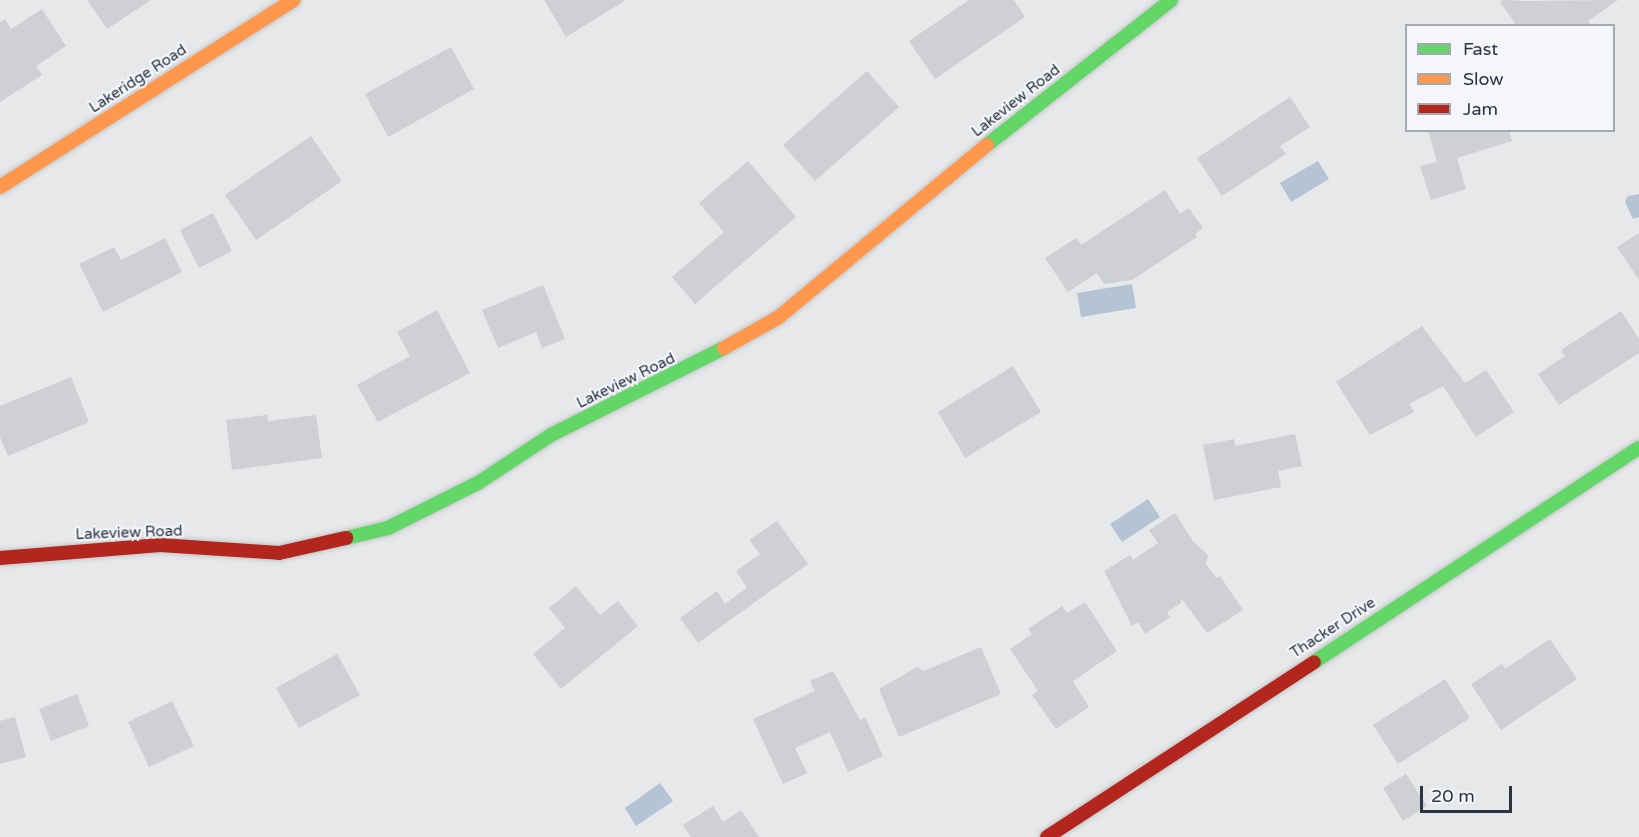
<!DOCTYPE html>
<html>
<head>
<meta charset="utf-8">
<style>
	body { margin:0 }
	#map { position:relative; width:1639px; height:837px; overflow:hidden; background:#e6e8ea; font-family:"Varela Round",sans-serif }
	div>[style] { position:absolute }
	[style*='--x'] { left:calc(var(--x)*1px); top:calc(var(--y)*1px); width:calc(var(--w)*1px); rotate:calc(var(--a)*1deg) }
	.water>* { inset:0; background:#b4c4d5 }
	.building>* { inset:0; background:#ced0d3 }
	.roads { filter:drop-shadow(0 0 2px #c4c6c8) drop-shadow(0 0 2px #c4c6c8) }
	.fast>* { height:14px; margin:-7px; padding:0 7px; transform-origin:7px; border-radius:7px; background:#63d668 }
	.slow>* { height:14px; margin:-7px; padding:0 7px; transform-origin:7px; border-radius:7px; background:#ff974d }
	.jam>* { height:14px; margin:-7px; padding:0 7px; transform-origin:7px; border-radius:7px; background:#b3261e }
	span { translate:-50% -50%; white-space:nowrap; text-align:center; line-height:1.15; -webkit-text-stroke:4.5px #f4f6f9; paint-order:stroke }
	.street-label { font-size:15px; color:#2b3445 }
	.legend { position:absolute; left:1405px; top:24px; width:210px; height:108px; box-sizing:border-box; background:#f4f6f9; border:2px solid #a4a8b1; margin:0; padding:8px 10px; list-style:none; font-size:18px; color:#2b3445 }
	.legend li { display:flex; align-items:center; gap:12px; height:30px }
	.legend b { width:30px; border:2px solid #a4a8b1 }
	.scale { position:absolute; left:1420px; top:786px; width:92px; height:27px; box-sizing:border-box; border:3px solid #2b3445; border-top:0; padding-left:8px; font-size:18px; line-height:21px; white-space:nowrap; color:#2b3445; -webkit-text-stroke:4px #f4f6f9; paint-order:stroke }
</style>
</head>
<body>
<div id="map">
	<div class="water">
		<div style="clip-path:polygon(1318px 161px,1329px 179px,1291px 202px,1280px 183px)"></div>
		<div style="clip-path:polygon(1639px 194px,1639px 217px,1633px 219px,1625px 202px,1628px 196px)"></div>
		<div style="clip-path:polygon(1132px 284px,1136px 308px,1081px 317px,1077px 293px)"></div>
		<div style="clip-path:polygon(1148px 499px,1160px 517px,1122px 542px,1110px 524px)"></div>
		<div style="clip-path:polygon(660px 783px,673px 801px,636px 826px,625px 808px)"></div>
	</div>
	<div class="building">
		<div style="clip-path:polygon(87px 0,151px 0,107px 29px)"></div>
		<div style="clip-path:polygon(544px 0,626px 0,566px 37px)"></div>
		<div style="clip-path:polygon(969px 0,1014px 0,1025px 17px,935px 79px,909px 41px)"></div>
		<div style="clip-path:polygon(1503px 0,1524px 1px,1618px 0,1588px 21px,1591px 26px,1517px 26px,1500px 2px)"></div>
		<div style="clip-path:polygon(42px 9px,66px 46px,36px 66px,42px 75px,0 102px,0 22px,5px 19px,11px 29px)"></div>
		<div style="clip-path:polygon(451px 47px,474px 89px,388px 137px,365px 94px)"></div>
		<div style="clip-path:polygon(867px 71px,899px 107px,815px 181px,783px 145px)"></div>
		<div style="clip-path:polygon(1290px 97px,1310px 127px,1280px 146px,1286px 154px,1222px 196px,1197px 158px)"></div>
		<div style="clip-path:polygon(1428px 130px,1509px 130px,1512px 141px,1457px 158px,1466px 189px,1431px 200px,1420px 166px,1437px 162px)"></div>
		<div style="clip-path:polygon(311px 136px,342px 181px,256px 240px,225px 195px)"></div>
		<div style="clip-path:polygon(748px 161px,796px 217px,695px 304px,672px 277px,724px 232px,699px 203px)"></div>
		<div style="clip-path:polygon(1165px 190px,1180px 214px,1189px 208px,1203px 228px,1195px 234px,1197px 237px,1132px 280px,1104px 284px,1097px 273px,1068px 292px,1045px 258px,1076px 238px,1081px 245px)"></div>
		<div style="clip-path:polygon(213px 213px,232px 251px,199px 268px,180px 230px)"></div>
		<div style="clip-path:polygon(1639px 233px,1639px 280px,1617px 247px)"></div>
		<div style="clip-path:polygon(165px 238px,182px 272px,103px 312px,79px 264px,114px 247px,121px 260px)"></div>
		<div style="clip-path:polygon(543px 285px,565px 339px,542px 348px,536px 332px,498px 348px,482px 310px)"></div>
		<div style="clip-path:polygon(437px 310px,470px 373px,378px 422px,357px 385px,410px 356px,397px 332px)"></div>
		<div style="clip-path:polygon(1621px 311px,1639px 339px,1639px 353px,1559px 405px,1538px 374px,1565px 356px,1561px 350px)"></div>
		<div style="clip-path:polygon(1422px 326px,1465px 383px,1486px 370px,1514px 412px,1476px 437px,1443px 386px,1409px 404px,1414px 412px,1370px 435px,1336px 382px)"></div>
		<div style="clip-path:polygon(1013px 366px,1041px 412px,965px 458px,938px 412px)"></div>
		<div style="clip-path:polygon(71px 377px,89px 422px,8px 456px,0 437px,0 406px)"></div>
		<div style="clip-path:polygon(267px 415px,268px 421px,316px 415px,322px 458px,232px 470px,226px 420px)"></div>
		<div style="clip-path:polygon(1295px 434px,1302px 466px,1278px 471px,1281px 487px,1214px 500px,1203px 445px,1234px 439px,1235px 446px)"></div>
		<div style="clip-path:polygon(1175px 513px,1193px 541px,1208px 555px,1206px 564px,1216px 578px,1220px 576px,1243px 610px,1207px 633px,1181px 598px,1181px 603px,1167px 612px,1170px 617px,1145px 634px,1138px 622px,1132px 626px,1104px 571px,1130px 555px,1133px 560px,1158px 543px,1149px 530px)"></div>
		<div style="clip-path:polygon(777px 521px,808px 564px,698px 643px,680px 618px,717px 591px,725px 604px,747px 588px,736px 571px,760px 554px,749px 540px)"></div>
		<div style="clip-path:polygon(576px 586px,600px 615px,618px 601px,638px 626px,561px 689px,533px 654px,565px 628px,549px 608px)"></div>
		<div style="clip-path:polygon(1085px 602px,1117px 651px,1073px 681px,1089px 707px,1056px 729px,1032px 695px,1038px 691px,1010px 649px,1032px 634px,1028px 629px,1062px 606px,1067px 613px)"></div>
		<div style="clip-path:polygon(1550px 639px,1577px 679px,1501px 730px,1471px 684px,1502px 664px,1505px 669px)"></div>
		<div style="clip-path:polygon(981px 647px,1001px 694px,899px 737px,879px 689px,917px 667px,924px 671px)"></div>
		<div style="clip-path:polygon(337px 654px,360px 695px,299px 728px,276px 688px)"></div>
		<div style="clip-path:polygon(833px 671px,860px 720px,865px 717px,883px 756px,848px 772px,830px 732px,795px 748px,807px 773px,783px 784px,753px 719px,815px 691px,810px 681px)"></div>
		<div style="clip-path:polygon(1445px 679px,1470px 718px,1398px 764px,1373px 725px)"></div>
		<div style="clip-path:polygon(77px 694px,89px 726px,51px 741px,39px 709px)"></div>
		<div style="clip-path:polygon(172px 701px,194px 746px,149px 767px,128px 722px)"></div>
		<div style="clip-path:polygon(15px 717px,26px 757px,0 764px,0 721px)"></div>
		<div style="clip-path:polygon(1406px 774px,1427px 806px,1403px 821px,1383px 788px)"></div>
		<div style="clip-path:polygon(713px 806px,723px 822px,741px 810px,759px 837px,691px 837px,683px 825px)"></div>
	</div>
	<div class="roads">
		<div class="fast">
			<div style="--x:987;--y:145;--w:234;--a:-38.2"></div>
			<div style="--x:346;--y:538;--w:43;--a:-13.4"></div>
			<div style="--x:388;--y:528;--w:101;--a:-26.6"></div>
			<div style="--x:478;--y:483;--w:87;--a:-33.3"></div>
			<div style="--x:551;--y:435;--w:194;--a:-26.7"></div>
			<div style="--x:1314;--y:662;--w:389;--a:-33.4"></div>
		</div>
		<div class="slow">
			<div style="--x:0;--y:187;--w:348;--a:-32.5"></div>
			<div style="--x:724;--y:348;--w:63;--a:-29.4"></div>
			<div style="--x:779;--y:317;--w:270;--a:-39.6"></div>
		</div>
		<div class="jam">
			<div style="--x:0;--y:558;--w:161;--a:-4.6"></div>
			<div style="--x:160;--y:545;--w:119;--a:3.8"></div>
			<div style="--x:279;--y:553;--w:69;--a:-12.6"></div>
			<div style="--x:1047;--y:837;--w:319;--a:-33.2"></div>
		</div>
	</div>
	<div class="street-label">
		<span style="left:138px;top:79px;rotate:-33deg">Lakeridge Road</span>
		<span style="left:1016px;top:101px;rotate:-38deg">Lakeview Road</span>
		<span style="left:626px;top:381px;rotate:-26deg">Lakeview Road</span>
		<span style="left:129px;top:533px;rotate:-2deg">Lakeview Road</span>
		<span style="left:1333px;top:628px;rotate:-33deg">Thacker Drive</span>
	</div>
	<ul class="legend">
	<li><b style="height:8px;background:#63d668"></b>Fast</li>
	<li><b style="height:8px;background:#ff974d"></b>Slow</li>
	<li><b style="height:8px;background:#b3261e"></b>Jam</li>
	</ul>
	<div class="scale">20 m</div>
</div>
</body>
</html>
